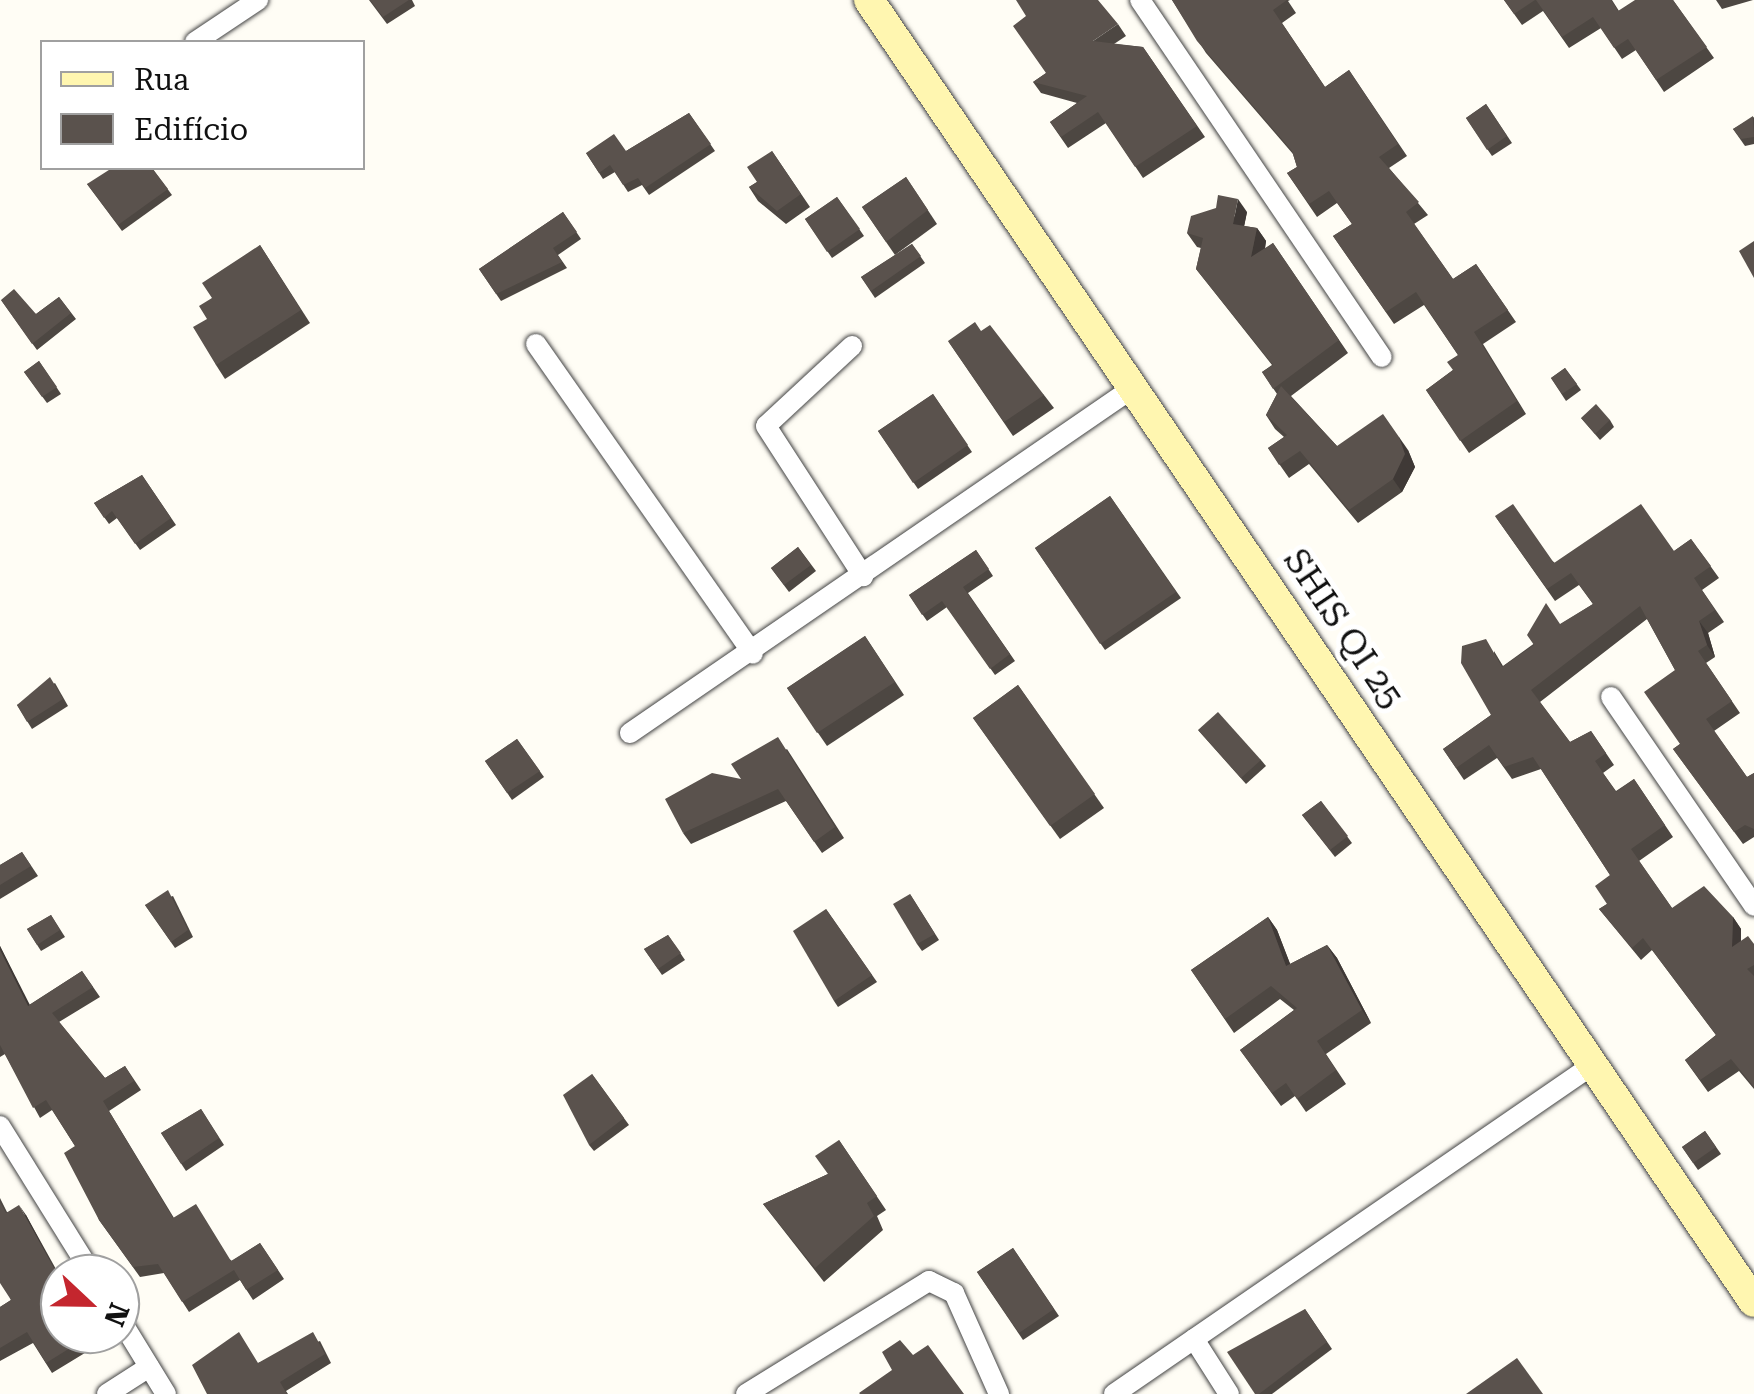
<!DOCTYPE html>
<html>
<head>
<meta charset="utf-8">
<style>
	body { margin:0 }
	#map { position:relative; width:1754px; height:1394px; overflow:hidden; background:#fffdf5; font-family:"Roboto Serif",serif }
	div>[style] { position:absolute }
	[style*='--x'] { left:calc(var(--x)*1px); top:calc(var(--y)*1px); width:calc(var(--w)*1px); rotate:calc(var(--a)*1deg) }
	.roads { filter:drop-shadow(0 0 2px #444) drop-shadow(0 0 2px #444) }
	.street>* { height:20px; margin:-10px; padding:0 10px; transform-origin:10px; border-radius:10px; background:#fff }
	.secondary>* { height:30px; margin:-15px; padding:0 15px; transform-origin:15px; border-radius:15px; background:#fff6b0 }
	.wall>* { inset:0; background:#4d4742 }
	.shaded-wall>* { inset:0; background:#3f3936 }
	.building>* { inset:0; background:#5a524d }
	span { translate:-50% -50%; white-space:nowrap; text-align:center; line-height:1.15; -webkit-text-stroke:10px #fff; paint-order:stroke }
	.street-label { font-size:35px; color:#111 }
	.legend { position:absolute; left:40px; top:40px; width:325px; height:130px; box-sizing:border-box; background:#fff; border:2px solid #a0a0a0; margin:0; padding:12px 18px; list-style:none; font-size:30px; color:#111 }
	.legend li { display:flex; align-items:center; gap:20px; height:50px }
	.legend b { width:50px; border:2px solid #a0a0a0 }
	.north { position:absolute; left:40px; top:1254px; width:100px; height:100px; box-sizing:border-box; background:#fff; border:2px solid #a0a0a0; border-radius:50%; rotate:112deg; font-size:28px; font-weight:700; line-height:40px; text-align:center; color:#111 }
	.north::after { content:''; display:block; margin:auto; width:35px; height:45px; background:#c4262e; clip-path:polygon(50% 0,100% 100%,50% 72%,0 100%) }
</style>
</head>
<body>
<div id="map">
	<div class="roads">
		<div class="street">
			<div style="--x:1140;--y:0;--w:431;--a:55.9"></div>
			<div style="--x:195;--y:42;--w:76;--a:-33.7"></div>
			<div style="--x:536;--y:344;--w:378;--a:55"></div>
			<div style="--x:852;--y:346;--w:117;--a:137.1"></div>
			<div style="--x:766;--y:426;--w:179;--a:57.1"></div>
			<div style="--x:1611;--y:697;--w:253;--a:55.6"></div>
			<div style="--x:630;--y:733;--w:610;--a:-34.45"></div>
			<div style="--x:0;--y:1126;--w:174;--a:58.1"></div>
			<div style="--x:120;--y:1319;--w:88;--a:58.5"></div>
			<div style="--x:1194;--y:1339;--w:65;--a:57.5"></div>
			<div style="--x:107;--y:1394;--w:50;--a:-32.7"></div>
			<div style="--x:746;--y:1394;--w:215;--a:-31.7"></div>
			<div style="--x:929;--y:1281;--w:28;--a:26"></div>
			<div style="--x:954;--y:1293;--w:111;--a:66"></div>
			<div style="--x:1114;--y:1394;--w:582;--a:-34.51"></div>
		</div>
		<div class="secondary">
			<div style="--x:869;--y:0;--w:1574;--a:55.8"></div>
		</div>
	</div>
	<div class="wall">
		<div style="clip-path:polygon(369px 0,412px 0,415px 6px,387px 24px)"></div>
		<div style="clip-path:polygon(1172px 0,1290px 0,1288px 1px,1296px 13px,1282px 23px,1325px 87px,1349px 70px,1407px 156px,1389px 168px,1428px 215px,1414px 224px,1453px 279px,1476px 264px,1516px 322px,1483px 344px,1526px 414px,1469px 453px,1426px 390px,1453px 370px,1458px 355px,1424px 305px,1394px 324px,1333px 236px,1352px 224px,1337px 203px,1317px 217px,1287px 173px,1297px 167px,1293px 154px,1206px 53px)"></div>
		<div style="clip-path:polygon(1504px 0,1612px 0,1619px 11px,1673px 0,1714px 58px,1664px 92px,1636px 50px,1622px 59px,1601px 28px,1569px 48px,1543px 11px,1522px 25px)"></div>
		<div style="clip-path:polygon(1716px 0,1753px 0,1722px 9px)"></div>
		<div style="clip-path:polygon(1118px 24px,1126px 36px,1114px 44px,1143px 47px,1205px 137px,1143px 178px,1106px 123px,1068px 148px,1050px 122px,1077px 103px,1041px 93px,1033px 82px)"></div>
		<div style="clip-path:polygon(1486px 104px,1512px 143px,1492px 156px,1466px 118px)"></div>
		<div style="clip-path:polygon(689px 113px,715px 151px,649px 195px,642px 185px,628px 192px,615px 172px,603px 179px,586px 153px,626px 151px)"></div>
		<div style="clip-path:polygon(1754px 117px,1754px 144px,1745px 146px,1733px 129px)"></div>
		<div style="clip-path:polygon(772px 151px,810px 207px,786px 224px,758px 201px,749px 187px,757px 182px)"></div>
		<div style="clip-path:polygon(152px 168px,172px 195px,122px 231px,87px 184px)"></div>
		<div style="clip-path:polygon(906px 177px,937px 224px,895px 255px,862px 207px)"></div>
		<div style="clip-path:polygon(837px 197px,864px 236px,832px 258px,805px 219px)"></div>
		<div style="clip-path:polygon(563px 212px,581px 239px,558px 255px,567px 268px,501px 301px,479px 269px)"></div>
		<div style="clip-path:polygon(1247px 212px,1244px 226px,1257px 228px,1266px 241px,1265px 249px,1273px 243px,1348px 353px,1291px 396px,1337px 446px,1408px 450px,1415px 467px,1402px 492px,1358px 523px,1309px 464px,1289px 478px,1268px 448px,1284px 437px,1275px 429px,1266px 415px,1277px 394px,1262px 372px,1272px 365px,1196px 269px,1201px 248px,1197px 247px,1187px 233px)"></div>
		<div style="clip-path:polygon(912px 244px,925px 263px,875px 298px,861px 277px)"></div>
		<div style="clip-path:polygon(260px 245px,310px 323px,225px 379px,216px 365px,207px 319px,212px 298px)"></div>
		<div style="clip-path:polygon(59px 297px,76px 319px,37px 350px,1px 300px,36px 314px)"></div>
		<div style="clip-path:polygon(948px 341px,1044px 395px,1054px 408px,1013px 436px)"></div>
		<div style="clip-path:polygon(39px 361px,61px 394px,47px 403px,24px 372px)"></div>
		<div style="clip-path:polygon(1565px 368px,1581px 390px,1566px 401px,1551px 378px)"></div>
		<div style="clip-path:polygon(933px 394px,972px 452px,918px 489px,878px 431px)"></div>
		<div style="clip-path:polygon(1581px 418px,1610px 420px,1614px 427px,1600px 440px)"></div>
		<div style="clip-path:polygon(142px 475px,176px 525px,140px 550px,117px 518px,109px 524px,94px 503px)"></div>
		<div style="clip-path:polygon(1110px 496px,1181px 598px,1105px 650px,1035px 548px)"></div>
		<div style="clip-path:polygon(1495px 516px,1555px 563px,1674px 551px,1691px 539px,1719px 578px,1702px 590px,1724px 622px,1708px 633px,1715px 657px,1706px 663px,1740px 713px,1714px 731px,1747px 777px,1754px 773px,1754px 837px,1743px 844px,1673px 749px,1680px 744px,1675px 670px,1647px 619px,1540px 702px,1570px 742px,1591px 731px,1614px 765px,1603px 773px,1616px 791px,1634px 779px,1673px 837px,1639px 861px,1672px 908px,1733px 917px,1741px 929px,1741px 941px,1754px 944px,1754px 1089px,1739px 1071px,1708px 1092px,1685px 1060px,1716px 1035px,1652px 950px,1641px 960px,1599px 909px,1607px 904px,1610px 875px,1541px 769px,1512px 779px,1497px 758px,1464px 780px,1443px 749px,1491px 715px,1494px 651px,1503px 666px,1561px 624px,1593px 604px,1579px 585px,1555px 601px)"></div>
		<div style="clip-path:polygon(798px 547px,816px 571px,789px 592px,771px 568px)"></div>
		<div style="clip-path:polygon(976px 550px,993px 576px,968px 593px,1015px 661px,995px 675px,947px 607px,927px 621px,909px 595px)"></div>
		<div style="clip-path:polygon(865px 636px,904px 695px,827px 746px,787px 688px)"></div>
		<div style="clip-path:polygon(55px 683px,68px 706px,32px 729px,17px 705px)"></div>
		<div style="clip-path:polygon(1018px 685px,1104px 808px,1060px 839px,973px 718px)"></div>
		<div style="clip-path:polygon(1198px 730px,1261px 760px,1266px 766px,1246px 784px)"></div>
		<div style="clip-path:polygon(517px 739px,544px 777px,512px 800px,485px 761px)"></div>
		<div style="clip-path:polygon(787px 749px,844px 838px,822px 853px,786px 801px,691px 844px,683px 833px,741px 779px)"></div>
		<div style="clip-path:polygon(1321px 801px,1352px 843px,1335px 857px,1302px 815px)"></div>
		<div style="clip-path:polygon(22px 852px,38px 876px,0 899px,0 865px)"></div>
		<div style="clip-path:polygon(910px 894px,939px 940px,922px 951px,917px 944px)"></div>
		<div style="clip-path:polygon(173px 896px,193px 937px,175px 948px,145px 905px)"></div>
		<div style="clip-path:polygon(826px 909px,877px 982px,838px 1007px,834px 1001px)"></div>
		<div style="clip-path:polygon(51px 915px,65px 937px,41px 951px,27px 929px)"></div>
		<div style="clip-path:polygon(1268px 917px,1277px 930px,1290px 964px,1327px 945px,1337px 958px,1371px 1023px,1326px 1054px,1346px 1084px,1306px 1112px,1295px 1096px,1281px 1106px,1240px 1050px,1294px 1010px,1280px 999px,1234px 1033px,1191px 970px)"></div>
		<div style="clip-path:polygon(668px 935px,685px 960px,662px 975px,644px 949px)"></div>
		<div style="clip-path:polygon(0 946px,29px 1005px,82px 971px,100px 997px,59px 1022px,105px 1078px,125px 1066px,141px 1090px,109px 1111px,174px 1218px,232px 1261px,260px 1243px,284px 1279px,253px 1300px,240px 1280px,189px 1312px,164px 1273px,140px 1277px,99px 1220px,75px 1146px,52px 1110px,40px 1118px,5px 1054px,0 1057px)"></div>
		<div style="clip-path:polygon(592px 1074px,629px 1125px,594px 1151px,589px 1145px)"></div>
		<div style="clip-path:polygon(201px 1109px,224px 1145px,186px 1171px,161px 1133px)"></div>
		<div style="clip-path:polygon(1705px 1131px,1721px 1154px,1698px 1170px,1682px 1147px)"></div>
		<div style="clip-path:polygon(839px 1140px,886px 1210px,877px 1216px,883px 1230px,824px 1282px,763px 1204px,828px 1174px)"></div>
		<div style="clip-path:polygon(0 1198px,7px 1212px,26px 1215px,98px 1345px,52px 1373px,33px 1343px,0 1361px,0 1307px,11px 1300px,0 1268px)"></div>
		<div style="clip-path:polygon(1013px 1248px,1059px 1316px,1023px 1340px,977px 1272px)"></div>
		<div style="clip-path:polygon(1305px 1309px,1332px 1349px,1272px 1394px,1255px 1394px)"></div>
		<div style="clip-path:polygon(320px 1341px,331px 1363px,286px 1391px,288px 1394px,207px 1394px,258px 1363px)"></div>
	</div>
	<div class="shaded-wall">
		<div style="clip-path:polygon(1238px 199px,1247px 212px,1242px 237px,1233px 224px)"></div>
		<div style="clip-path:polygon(1257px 228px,1266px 241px,1261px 271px,1251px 257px)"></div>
		<div style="clip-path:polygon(1399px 437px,1408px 450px,1415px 467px,1402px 492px,1393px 479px)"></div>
		<div style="clip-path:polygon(1699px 621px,1708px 633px,1715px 657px,1707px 645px)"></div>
		<div style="clip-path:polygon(1268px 917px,1277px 930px,1296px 979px,1286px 966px)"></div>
		<div style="clip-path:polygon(1733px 917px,1741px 929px,1740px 959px,1732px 947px)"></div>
		<div style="clip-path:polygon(1327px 945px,1337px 958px,1371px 1023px,1362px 1010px)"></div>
		<div style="clip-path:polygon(0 946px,35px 1015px,28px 1006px,0 950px)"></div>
		<div style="clip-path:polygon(19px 1205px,26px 1215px,60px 1279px)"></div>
	</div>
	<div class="building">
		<div style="clip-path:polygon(370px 0,409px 0,383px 17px)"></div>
		<div style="clip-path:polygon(1016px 0,1098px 0,1118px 24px,1093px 41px,1143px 47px,1197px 126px,1135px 167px,1098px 112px,1061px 137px,1050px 122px,1087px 96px,1033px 82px,1046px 73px,1013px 26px,1026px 16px)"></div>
		<div style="clip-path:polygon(1172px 0,1287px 0,1273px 10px,1325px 87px,1349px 70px,1398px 144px,1379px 157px,1419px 202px,1406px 212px,1453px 279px,1476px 264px,1508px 310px,1474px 332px,1517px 401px,1460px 441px,1426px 390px,1453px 370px,1447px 362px,1458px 355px,1416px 292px,1386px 312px,1333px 236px,1352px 224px,1329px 191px,1309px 204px,1287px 173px,1297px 167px,1292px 151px,1197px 41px)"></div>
		<div style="clip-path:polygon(1504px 0,1535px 0,1514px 14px)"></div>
		<div style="clip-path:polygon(1536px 0,1611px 0,1618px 11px,1635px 0,1673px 0,1707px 47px,1656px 80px,1628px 39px,1614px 48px,1593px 17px,1562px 37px)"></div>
		<div style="clip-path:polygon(1486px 104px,1507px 136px,1487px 150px,1466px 118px)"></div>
		<div style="clip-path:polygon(689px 113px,711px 144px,645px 188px,638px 178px,623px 185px,610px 165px,599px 173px,586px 153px,614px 134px,626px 151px)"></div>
		<div style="clip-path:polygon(1753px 116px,1754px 137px,1741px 139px,1733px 129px)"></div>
		<div style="clip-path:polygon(772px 151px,801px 194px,777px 211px,749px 187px,757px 182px,747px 167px)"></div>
		<div style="clip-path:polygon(112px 168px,152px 168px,168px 189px,118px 225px,87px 184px)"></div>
		<div style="clip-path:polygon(906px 177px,928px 210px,886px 242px,862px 207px)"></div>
		<div style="clip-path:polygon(1218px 195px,1238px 199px,1233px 224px,1257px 228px,1251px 257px,1273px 243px,1339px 340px,1273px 389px,1262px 372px,1273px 365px,1196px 269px,1203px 238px,1187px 233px,1191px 216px,1216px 208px)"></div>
		<div style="clip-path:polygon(837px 197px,860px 229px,827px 252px,805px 219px)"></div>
		<div style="clip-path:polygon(563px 212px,577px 232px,553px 248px,562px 262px,496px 294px,479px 269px)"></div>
		<div style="clip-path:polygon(1754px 241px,1754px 278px,1739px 251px)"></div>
		<div style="clip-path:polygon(912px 244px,921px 256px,871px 291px,861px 277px)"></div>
		<div style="clip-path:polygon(260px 245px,301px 310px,216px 365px,193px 327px,207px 319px,199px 306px,212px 298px,202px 283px)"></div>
		<div style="clip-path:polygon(14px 289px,36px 314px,59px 297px,71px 313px,32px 344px,1px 300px)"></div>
		<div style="clip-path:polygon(975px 322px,981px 331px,990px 325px,1044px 395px,1004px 422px,948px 341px)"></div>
		<div style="clip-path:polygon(39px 361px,57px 387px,42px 397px,24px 372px)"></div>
		<div style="clip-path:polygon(1565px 368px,1577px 384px,1562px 394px,1551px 378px)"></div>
		<div style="clip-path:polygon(1281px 386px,1337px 446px,1383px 414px,1399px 437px,1405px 454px,1393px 479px,1349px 510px,1300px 451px,1279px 465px,1268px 448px,1287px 435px,1266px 415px)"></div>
		<div style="clip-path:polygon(933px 394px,968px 445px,913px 483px,878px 431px)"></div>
		<div style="clip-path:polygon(1596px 404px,1610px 420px,1595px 434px,1581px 418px)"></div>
		<div style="clip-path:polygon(142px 475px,171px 518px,135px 544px,112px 511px,104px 518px,94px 503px)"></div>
		<div style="clip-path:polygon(1110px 496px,1176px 592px,1100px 644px,1035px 548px)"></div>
		<div style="clip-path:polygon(1513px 504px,1554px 563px,1641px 504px,1674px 551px,1691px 539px,1711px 566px,1694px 578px,1715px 610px,1699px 621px,1707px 645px,1698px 651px,1732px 701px,1706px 719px,1747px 777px,1754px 773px,1754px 829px,1745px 825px,1734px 832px,1673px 749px,1680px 744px,1644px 692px,1675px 670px,1640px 606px,1531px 690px,1570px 742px,1591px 731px,1606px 753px,1595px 761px,1616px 792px,1634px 779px,1665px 825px,1631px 849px,1672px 908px,1704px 886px,1733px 917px,1732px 947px,1748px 936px,1754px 944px,1754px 965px,1747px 969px,1754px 976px,1754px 1087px,1731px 1059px,1700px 1080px,1685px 1060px,1716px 1035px,1643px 938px,1632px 948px,1599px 909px,1607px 904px,1595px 886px,1610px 875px,1533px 757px,1504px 767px,1489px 745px,1456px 768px,1443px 749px,1491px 715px,1461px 663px,1462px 646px,1486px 639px,1502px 667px,1534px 645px,1527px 635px,1546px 603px,1560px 624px,1593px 604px,1571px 573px,1547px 589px,1495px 516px)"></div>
		<div style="clip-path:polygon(798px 547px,811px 565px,784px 585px,771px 568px)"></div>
		<div style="clip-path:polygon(976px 550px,989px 569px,963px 587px,1010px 654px,990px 669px,942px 601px,922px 615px,909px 595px)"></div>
		<div style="clip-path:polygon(865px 636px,895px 682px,817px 733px,787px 688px)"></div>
		<div style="clip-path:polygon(50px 677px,63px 699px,27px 722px,17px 705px)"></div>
		<div style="clip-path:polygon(1018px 685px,1095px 794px,1050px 826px,973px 718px)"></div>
		<div style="clip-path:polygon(1218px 712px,1261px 760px,1241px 778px,1198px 730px)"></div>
		<div style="clip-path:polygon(778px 737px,835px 827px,814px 842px,778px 789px,683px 833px,665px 799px,712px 773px,741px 779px,731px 764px)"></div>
		<div style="clip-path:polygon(517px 739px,540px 771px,507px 793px,485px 761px)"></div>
		<div style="clip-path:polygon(1321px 801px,1348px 836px,1330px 850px,1302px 815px)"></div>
		<div style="clip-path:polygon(22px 852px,31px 866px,0 885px,0 865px)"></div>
		<div style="clip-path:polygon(168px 890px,188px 930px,171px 942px,145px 905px)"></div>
		<div style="clip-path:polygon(910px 894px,935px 934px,917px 944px,893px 904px)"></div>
		<div style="clip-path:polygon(826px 909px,872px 975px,834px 1001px,793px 931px)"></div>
		<div style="clip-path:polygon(51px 915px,60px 930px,37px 945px,27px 929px)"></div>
		<div style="clip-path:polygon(1268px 917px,1286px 966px,1327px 945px,1362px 1010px,1317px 1041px,1336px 1070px,1297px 1099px,1286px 1083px,1272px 1093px,1240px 1050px,1297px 1008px,1271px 986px,1225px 1019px,1191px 970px)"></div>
		<div style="clip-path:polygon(668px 935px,681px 953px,658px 969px,644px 949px)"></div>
		<div style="clip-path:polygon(0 950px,28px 1006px,82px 971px,93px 987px,52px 1013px,105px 1078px,125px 1066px,134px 1081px,103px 1101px,173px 1218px,196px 1204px,231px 1261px,260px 1243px,278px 1270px,246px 1290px,234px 1270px,182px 1302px,158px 1264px,133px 1267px,99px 1220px,64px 1153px,75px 1146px,46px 1100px,33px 1108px,0 1045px)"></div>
		<div style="clip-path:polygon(592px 1074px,624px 1118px,589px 1145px,563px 1095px)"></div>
		<div style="clip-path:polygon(201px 1109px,219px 1138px,181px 1164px,161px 1133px)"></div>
		<div style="clip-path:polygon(1705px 1131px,1716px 1147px,1693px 1163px,1682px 1147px)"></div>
		<div style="clip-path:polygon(839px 1140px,877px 1196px,867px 1203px,874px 1216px,815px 1268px,763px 1204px,828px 1174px,815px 1156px)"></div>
		<div style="clip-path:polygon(0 1202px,6px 1213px,19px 1205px,60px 1279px,60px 1334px,91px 1335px,46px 1363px,27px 1332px,0 1348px,0 1307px,11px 1300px,0 1283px)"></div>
		<div style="clip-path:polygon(1013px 1248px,1054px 1309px,1019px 1333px,977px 1272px)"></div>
		<div style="clip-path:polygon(1305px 1309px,1327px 1342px,1259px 1394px,1255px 1394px,1227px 1352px)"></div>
		<div style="clip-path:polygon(239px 1332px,258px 1363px,313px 1332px,325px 1354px,280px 1382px,287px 1394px,207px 1394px,192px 1365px)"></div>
		<div style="clip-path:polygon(900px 1340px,913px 1355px,928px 1345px,964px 1394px,860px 1394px,859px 1393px,892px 1370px,882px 1352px)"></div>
		<div style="clip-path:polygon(1517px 1358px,1543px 1394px,1466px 1394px)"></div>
	</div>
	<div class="street-label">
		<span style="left:1343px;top:629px;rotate:56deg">SHIS QI 25</span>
	</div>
	<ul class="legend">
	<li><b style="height:12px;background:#fff6b0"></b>Rua</li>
	<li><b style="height:28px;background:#5a524d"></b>Edifício</li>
	</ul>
	<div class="north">N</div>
</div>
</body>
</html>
